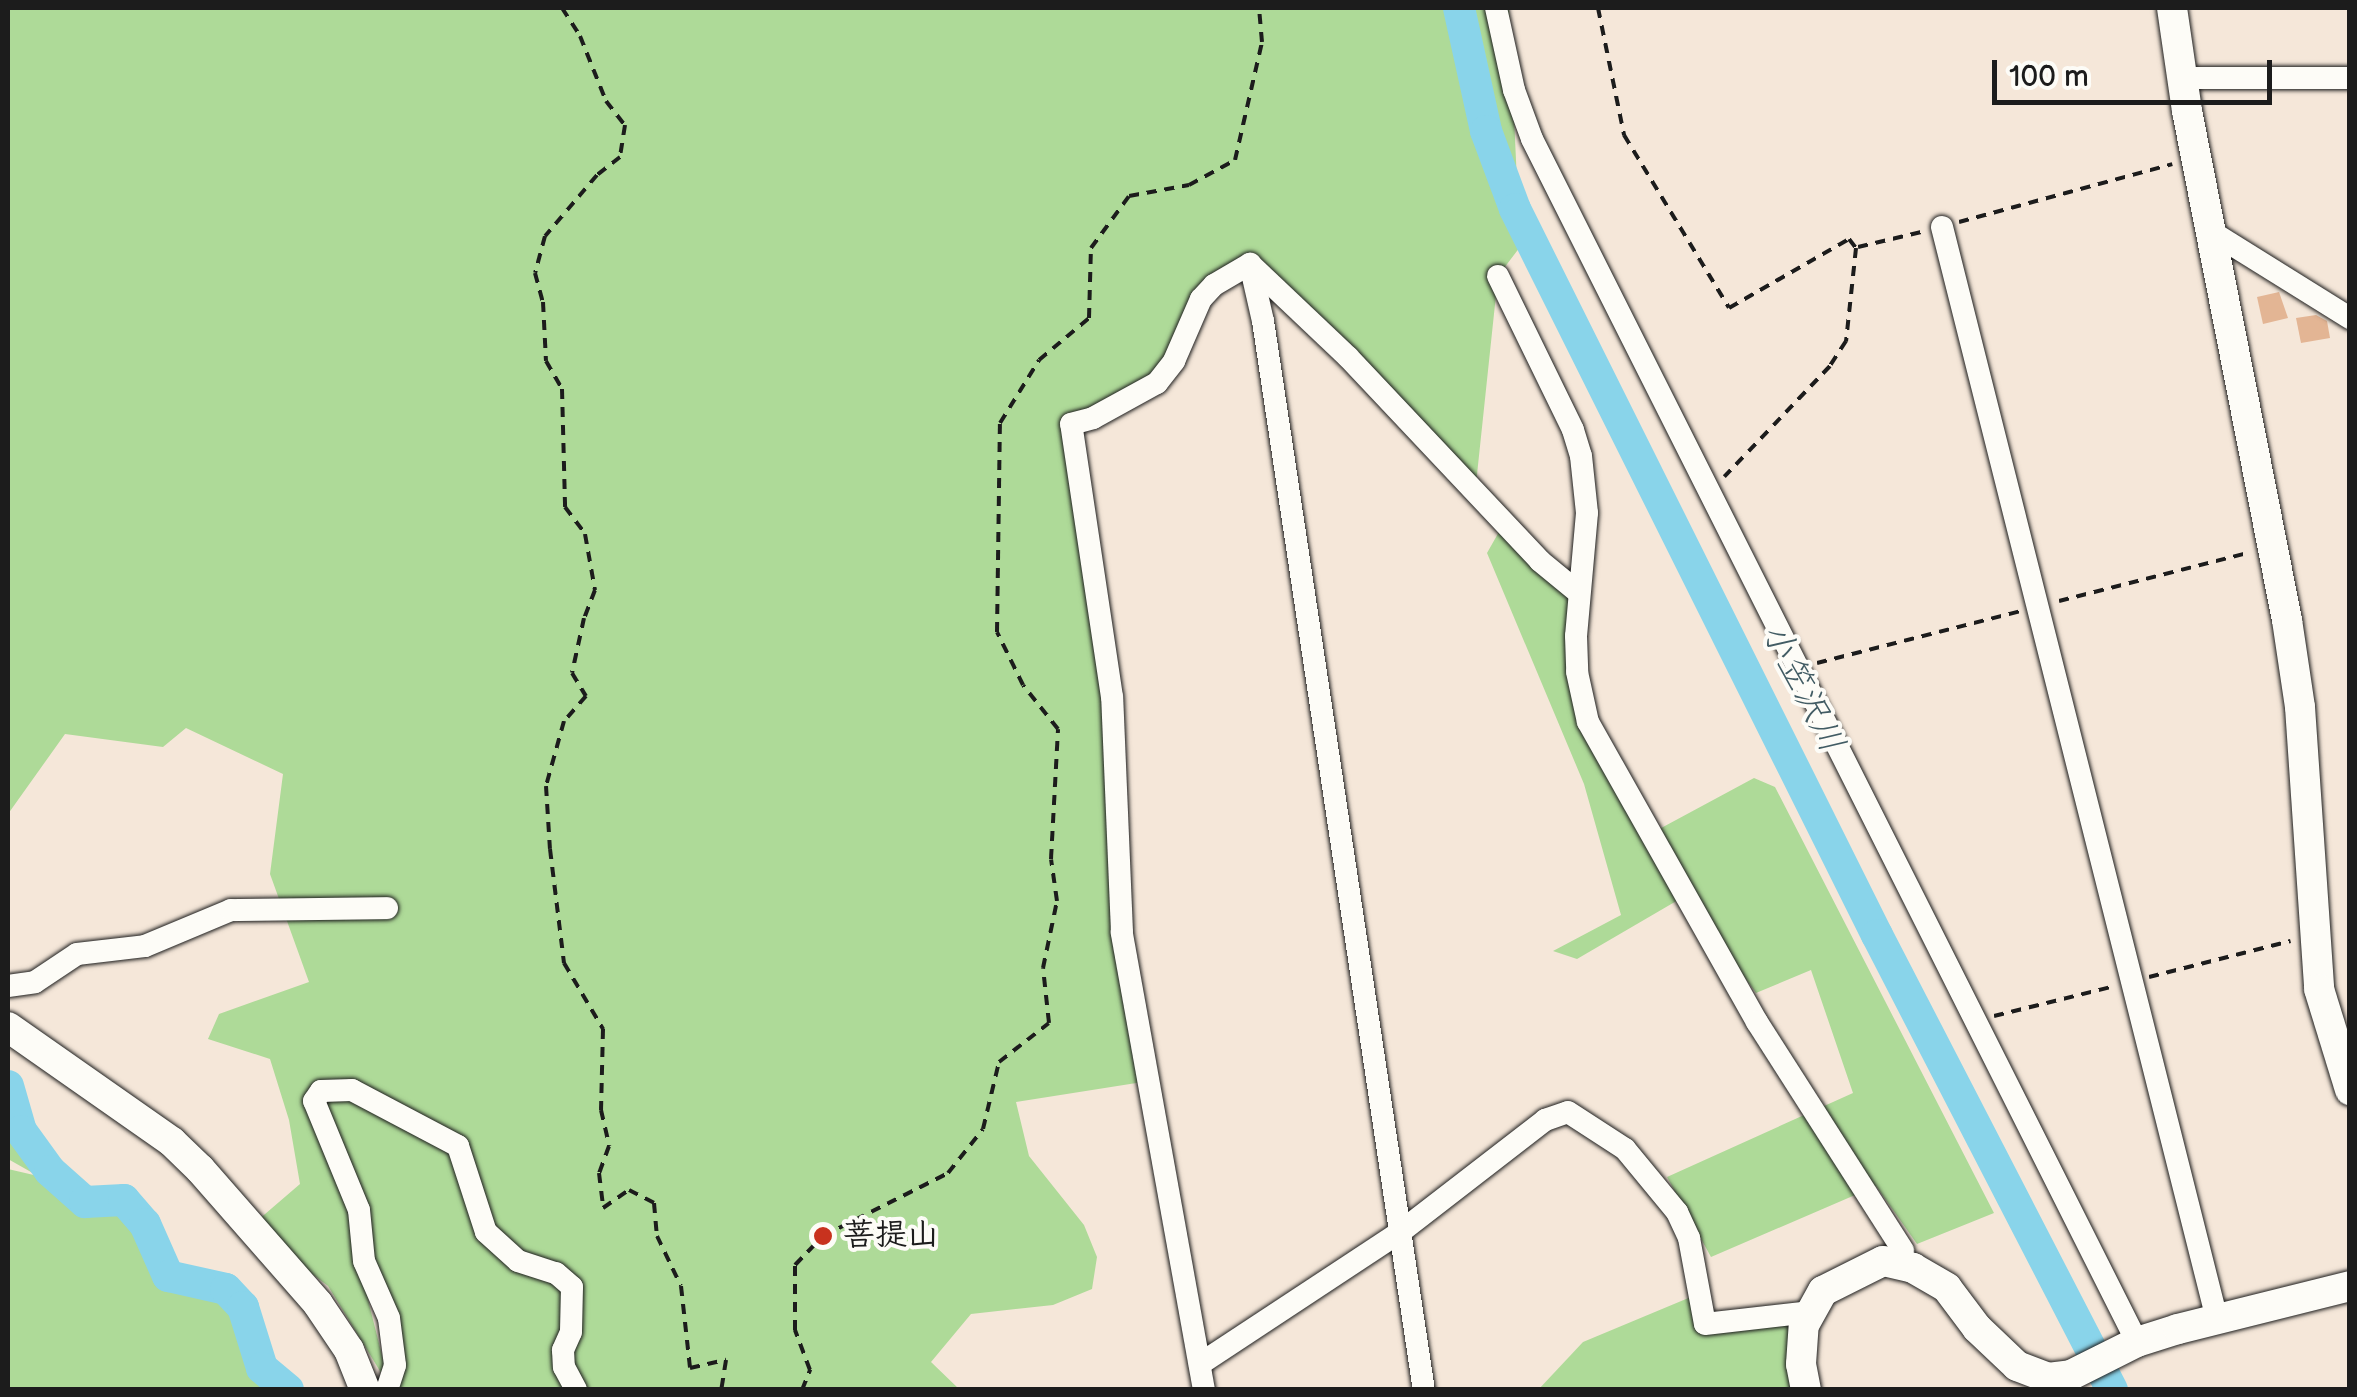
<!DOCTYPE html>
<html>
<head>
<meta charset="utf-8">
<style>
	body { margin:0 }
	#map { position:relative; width:2357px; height:1397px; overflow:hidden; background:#f5e7d9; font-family:"Balsamiq Sans","Klee One",sans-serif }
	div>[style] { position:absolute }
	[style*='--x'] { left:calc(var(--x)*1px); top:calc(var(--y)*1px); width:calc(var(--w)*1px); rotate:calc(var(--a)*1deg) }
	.green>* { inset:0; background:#aeda98 }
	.river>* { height:32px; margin:-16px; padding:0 16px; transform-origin:16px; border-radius:16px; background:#89d4ea }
	.building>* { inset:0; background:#e3b594 }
	.path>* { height:4px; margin-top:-2px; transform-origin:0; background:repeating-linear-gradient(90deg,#1c1c1c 0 10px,transparent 0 18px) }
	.roads { filter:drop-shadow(0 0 2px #1c1c1c) drop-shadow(0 0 2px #1c1c1c) }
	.street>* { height:22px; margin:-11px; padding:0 11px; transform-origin:11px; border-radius:11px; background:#fdfcf7 }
	.secondary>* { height:30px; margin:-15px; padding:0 15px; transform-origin:15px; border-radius:15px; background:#fdfcf7 }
	.dots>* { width:28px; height:28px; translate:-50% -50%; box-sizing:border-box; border:5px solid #fdfcf7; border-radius:50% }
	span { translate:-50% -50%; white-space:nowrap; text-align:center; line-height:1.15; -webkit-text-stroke:8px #fdfcf7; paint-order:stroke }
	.poi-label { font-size:32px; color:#1c1c1c; font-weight:700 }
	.left { translate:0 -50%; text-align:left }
	.water-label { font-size:35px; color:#425c64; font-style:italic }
	.frame { position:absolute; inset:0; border:10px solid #1c1c1c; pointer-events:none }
	.scale { position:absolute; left:1992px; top:60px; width:280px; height:45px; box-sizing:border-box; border:5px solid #1c1c1c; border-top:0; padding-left:12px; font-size:30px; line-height:35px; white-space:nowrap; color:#1c1c1c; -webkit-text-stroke:8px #fdfcf7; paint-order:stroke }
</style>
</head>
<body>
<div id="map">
	<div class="green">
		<div style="clip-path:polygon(evenodd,8px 8px,1509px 8px,1520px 247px,1498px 276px,1476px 484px,1250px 264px,1204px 296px,1157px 383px,1071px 424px,1112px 697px,1122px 932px,1149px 1081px,1016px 1102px,1029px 1156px,1084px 1225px,1097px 1257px,1092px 1289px,1053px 1305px,971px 1314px,931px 1362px,959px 1389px,381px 1389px,383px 1376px,328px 1286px,250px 1227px,300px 1184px,289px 1120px,270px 1059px,208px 1039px,219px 1014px,309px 982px,270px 874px,283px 774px,186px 728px,163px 747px,65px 734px,8px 814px,8px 8px,339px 1160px,389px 1317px,384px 1363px,370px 1308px,339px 1160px)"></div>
		<div style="clip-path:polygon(1504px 523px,1574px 588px,1568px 680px,1650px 834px,1754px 778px,1775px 787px,1994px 1213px,1917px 1244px,1876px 1186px,1711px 1257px,1667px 1177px,1853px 1093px,1811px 970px,1756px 993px,1685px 896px,1577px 959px,1553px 951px,1621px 915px,1584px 784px,1487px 553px)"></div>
		<div style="clip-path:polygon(8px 1086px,44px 1178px,124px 1200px,168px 1276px,239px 1286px,262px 1380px,271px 1389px,8px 1389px,8px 1169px,38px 1176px,8px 1159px)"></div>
		<div style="clip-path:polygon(1698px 1294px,1705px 1324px,1804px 1313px,1800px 1389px,1538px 1390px,1583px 1342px)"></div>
	</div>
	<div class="river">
		<div style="--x:1459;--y:8;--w:126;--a:77.6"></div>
		<div style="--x:1486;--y:131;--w:83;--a:69.6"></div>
		<div style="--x:1515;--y:209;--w:811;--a:63.5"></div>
		<div style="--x:1877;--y:935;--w:512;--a:62.68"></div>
		<div style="--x:8;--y:1086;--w:47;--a:73.9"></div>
		<div style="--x:21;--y:1131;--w:49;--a:54.1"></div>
		<div style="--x:50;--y:1171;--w:47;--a:41.5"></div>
		<div style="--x:85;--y:1202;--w:39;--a:-3"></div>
		<div style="--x:124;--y:1200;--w:32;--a:49"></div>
		<div style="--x:145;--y:1224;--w:57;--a:66.1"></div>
		<div style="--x:168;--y:1276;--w:59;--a:12.6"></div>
		<div style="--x:226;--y:1289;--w:25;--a:47"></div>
		<div style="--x:243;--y:1307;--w:64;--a:72.7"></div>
		<div style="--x:262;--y:1368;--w:34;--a:40"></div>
	</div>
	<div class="building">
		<div style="clip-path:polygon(2279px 292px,2288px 318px,2263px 324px,2257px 297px)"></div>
		<div style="clip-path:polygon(2316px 315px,2327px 321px,2330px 338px,2301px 343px,2296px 318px)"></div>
	</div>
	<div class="path">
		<div style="--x:562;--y:8;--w:33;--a:57"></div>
		<div style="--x:580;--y:36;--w:70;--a:68.2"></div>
		<div style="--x:606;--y:101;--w:31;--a:52"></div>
		<div style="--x:625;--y:125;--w:32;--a:99"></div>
		<div style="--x:620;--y:157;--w:29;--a:142"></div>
		<div style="--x:597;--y:175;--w:80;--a:130.4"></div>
		<div style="--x:545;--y:236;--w:38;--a:105"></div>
		<div style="--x:535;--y:273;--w:30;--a:75"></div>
		<div style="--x:543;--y:302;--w:59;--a:87.1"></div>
		<div style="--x:546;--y:361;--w:32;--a:60"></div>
		<div style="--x:562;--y:389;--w:118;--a:88.5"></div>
		<div style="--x:565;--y:507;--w:34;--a:53"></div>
		<div style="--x:585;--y:534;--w:57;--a:79.9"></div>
		<div style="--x:595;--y:590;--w:30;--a:111"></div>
		<div style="--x:584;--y:618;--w:56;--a:102.3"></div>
		<div style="--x:572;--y:673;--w:27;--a:59"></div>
		<div style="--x:586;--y:696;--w:33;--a:131"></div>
		<div style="--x:564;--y:721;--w:67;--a:105.5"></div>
		<div style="--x:546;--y:786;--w:63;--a:86.4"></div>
		<div style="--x:550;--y:849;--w:115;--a:83"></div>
		<div style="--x:564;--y:963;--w:77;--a:59.4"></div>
		<div style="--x:603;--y:1029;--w:81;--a:91.4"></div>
		<div style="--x:601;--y:1110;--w:37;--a:77"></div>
		<div style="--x:609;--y:1146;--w:29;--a:110"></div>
		<div style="--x:599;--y:1173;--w:35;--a:83"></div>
		<div style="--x:603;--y:1208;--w:32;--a:-35"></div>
		<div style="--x:629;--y:1190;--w:28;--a:27"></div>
		<div style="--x:654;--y:1203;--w:33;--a:85"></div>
		<div style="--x:657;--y:1236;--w:55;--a:64.4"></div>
		<div style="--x:681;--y:1286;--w:82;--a:83.7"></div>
		<div style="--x:690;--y:1368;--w:37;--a:-13"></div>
		<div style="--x:726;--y:1360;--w:30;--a:99"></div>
		<div style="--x:1598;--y:8;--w:130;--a:78.4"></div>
		<div style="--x:1624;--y:135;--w:202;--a:58.7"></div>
		<div style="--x:1729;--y:308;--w:138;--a:-29.9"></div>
		<div style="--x:1849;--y:239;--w:11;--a:52"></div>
		<div style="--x:1856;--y:248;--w:94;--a:96.1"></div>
		<div style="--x:1846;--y:341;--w:30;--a:123"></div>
		<div style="--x:1830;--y:366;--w:153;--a:133.7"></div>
		<div style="--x:1959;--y:222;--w:221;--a:-15.2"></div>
		<div style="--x:1858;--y:247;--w:65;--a:-13.4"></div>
		<div style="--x:2059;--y:601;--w:195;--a:-14.3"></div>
		<div style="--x:1817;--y:663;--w:211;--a:-14.3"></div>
		<div style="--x:2149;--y:977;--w:146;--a:-14.3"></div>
		<div style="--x:1994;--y:1016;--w:121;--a:-13.9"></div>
		<div style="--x:802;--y:1390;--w:22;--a:-68"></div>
		<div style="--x:810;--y:1370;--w:43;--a:-110.6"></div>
		<div style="--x:795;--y:1330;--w:65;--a:-90"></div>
		<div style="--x:795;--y:1265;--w:40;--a:-46"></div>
		<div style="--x:823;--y:1236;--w:140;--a:-26.7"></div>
		<div style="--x:948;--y:1173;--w:56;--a:-51.5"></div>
		<div style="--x:983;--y:1129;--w:69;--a:-76.6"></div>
		<div style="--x:999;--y:1062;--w:63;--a:-38"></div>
		<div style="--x:1049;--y:1023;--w:55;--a:-96.2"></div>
		<div style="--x:1043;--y:968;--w:68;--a:-78.2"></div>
		<div style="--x:1057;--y:901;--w:42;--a:-98.1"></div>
		<div style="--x:1051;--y:859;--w:130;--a:-86.9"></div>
		<div style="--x:1058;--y:729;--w:56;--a:-128.5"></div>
		<div style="--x:1023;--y:685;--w:59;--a:-116.1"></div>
		<div style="--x:997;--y:632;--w:209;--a:-89.2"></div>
		<div style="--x:1000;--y:423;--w:74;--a:-58.2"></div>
		<div style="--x:1039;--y:360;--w:65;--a:-40"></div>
		<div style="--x:1089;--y:318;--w:70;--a:-88.4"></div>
		<div style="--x:1091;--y:248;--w:64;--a:-53.8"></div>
		<div style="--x:1129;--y:196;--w:61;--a:-10.4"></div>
		<div style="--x:1189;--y:185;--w:52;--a:-28.5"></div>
		<div style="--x:1235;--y:160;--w:121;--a:-77.1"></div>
		<div style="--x:1262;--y:42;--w:34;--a:-95"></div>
	</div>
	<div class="roads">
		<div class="street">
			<div style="--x:1496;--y:8;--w:84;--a:77.6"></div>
			<div style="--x:1514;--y:90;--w:52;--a:69.8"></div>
			<div style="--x:1532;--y:139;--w:1347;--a:63.3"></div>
			<div style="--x:2181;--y:78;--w:169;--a:0"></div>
			<div style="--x:1942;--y:227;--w:1126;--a:75.87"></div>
			<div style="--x:2210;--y:231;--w:165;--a:31.9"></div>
			<div style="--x:1250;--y:264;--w:58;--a:77.2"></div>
			<div style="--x:1263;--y:321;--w:1081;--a:81.44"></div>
			<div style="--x:1250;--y:264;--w:135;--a:43.5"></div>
			<div style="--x:1348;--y:357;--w:280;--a:46.7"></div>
			<div style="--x:1540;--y:561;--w:50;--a:39.4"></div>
			<div style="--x:1498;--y:276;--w:171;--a:64"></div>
			<div style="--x:1573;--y:430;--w:27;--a:73"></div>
			<div style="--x:1581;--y:456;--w:57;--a:84"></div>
			<div style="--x:1587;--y:513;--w:123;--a:95.1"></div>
			<div style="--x:1576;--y:636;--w:36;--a:88"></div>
			<div style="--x:1577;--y:672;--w:51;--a:77.6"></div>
			<div style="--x:1588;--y:722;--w:344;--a:60.6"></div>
			<div style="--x:1757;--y:1022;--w:271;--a:57.4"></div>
			<div style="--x:8;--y:986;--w:27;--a:-8"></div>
			<div style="--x:35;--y:982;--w:50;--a:-33.7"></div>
			<div style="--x:77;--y:954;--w:68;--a:-6.7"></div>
			<div style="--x:145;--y:946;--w:93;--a:-22.7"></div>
			<div style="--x:231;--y:910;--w:156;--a:-0.7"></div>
			<div style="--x:1200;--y:1364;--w:238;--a:-33.4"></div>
			<div style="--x:1399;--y:1233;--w:185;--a:-37.7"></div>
			<div style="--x:1545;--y:1120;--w:24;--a:-19"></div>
			<div style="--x:1568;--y:1112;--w:68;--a:33"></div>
			<div style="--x:1625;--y:1149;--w:82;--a:50.5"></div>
			<div style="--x:1677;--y:1212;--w:29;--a:65"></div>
			<div style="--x:1689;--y:1238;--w:87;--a:79.5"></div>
			<div style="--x:1705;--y:1324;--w:107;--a:-6.5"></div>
			<div style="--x:387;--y:1390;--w:26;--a:-72"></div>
			<div style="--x:395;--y:1365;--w:47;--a:-97.3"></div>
			<div style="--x:389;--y:1318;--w:62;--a:-113.7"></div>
			<div style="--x:364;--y:1261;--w:51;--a:-95.6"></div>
			<div style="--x:359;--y:1210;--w:118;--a:-112.4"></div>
			<div style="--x:314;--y:1101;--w:12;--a:-55"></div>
			<div style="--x:321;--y:1091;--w:31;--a:-2"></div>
			<div style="--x:352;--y:1090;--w:120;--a:27.8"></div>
			<div style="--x:458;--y:1146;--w:90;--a:72"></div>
			<div style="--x:486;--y:1232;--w:43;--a:42.2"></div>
			<div style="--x:518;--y:1261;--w:40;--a:18"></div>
			<div style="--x:556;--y:1273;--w:21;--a:41"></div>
			<div style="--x:572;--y:1287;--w:45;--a:91.3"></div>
			<div style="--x:571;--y:1332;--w:20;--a:114"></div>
			<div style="--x:563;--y:1350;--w:17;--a:87"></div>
			<div style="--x:564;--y:1367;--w:26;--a:62"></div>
			<div style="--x:1204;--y:1390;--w:465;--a:-100.2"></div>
			<div style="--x:1122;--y:932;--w:235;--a:-92.4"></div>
			<div style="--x:1112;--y:697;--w:276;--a:-98.5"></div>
			<div style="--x:1071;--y:424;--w:23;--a:-15"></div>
			<div style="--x:1093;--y:418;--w:73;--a:-28.7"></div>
			<div style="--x:1157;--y:383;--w:28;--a:-52"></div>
			<div style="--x:1174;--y:361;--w:68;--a:-66.5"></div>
			<div style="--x:1201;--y:299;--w:19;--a:-47"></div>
			<div style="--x:1214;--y:285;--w:42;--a:-30.3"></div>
		</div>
		<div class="secondary">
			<div style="--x:2172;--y:8;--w:104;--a:81.7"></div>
			<div style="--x:2187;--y:111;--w:519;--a:78.89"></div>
			<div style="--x:2287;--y:620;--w:88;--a:81.5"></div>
			<div style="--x:2300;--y:707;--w:283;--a:86.1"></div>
			<div style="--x:2319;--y:989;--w:106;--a:72.9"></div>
			<div style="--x:8;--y:1027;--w:200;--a:35"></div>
			<div style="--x:172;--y:1142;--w:39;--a:44"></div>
			<div style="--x:200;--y:1169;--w:179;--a:48.8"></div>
			<div style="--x:318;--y:1304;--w:55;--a:56"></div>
			<div style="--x:349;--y:1350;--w:43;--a:68.2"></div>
			<div style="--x:1806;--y:1390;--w:26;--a:-101"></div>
			<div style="--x:1801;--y:1364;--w:39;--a:-86"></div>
			<div style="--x:1804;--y:1325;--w:39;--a:-61"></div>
			<div style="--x:1823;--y:1291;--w:67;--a:-26.6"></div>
			<div style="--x:1883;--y:1261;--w:31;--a:13"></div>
			<div style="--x:1913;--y:1268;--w:39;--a:30"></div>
			<div style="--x:1947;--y:1288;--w:50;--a:53.1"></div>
			<div style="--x:1977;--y:1328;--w:55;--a:43.5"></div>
			<div style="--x:2017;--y:1366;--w:33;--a:21"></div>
			<div style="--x:2048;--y:1378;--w:23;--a:-7"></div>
			<div style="--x:2071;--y:1375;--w:74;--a:-26.6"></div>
			<div style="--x:2137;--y:1342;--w:43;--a:-17.6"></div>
			<div style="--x:2178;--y:1329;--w:177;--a:-14"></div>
		</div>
	</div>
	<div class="dots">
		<div style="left:823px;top:1236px;background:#c8321e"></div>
	</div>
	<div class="poi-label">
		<span class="left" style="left:843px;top:1236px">菩提山</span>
	</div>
	<div class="water-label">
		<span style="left:1802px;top:688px;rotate:63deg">小笠沢川</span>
	</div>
	<div class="frame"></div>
	<div class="scale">100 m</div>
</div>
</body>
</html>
